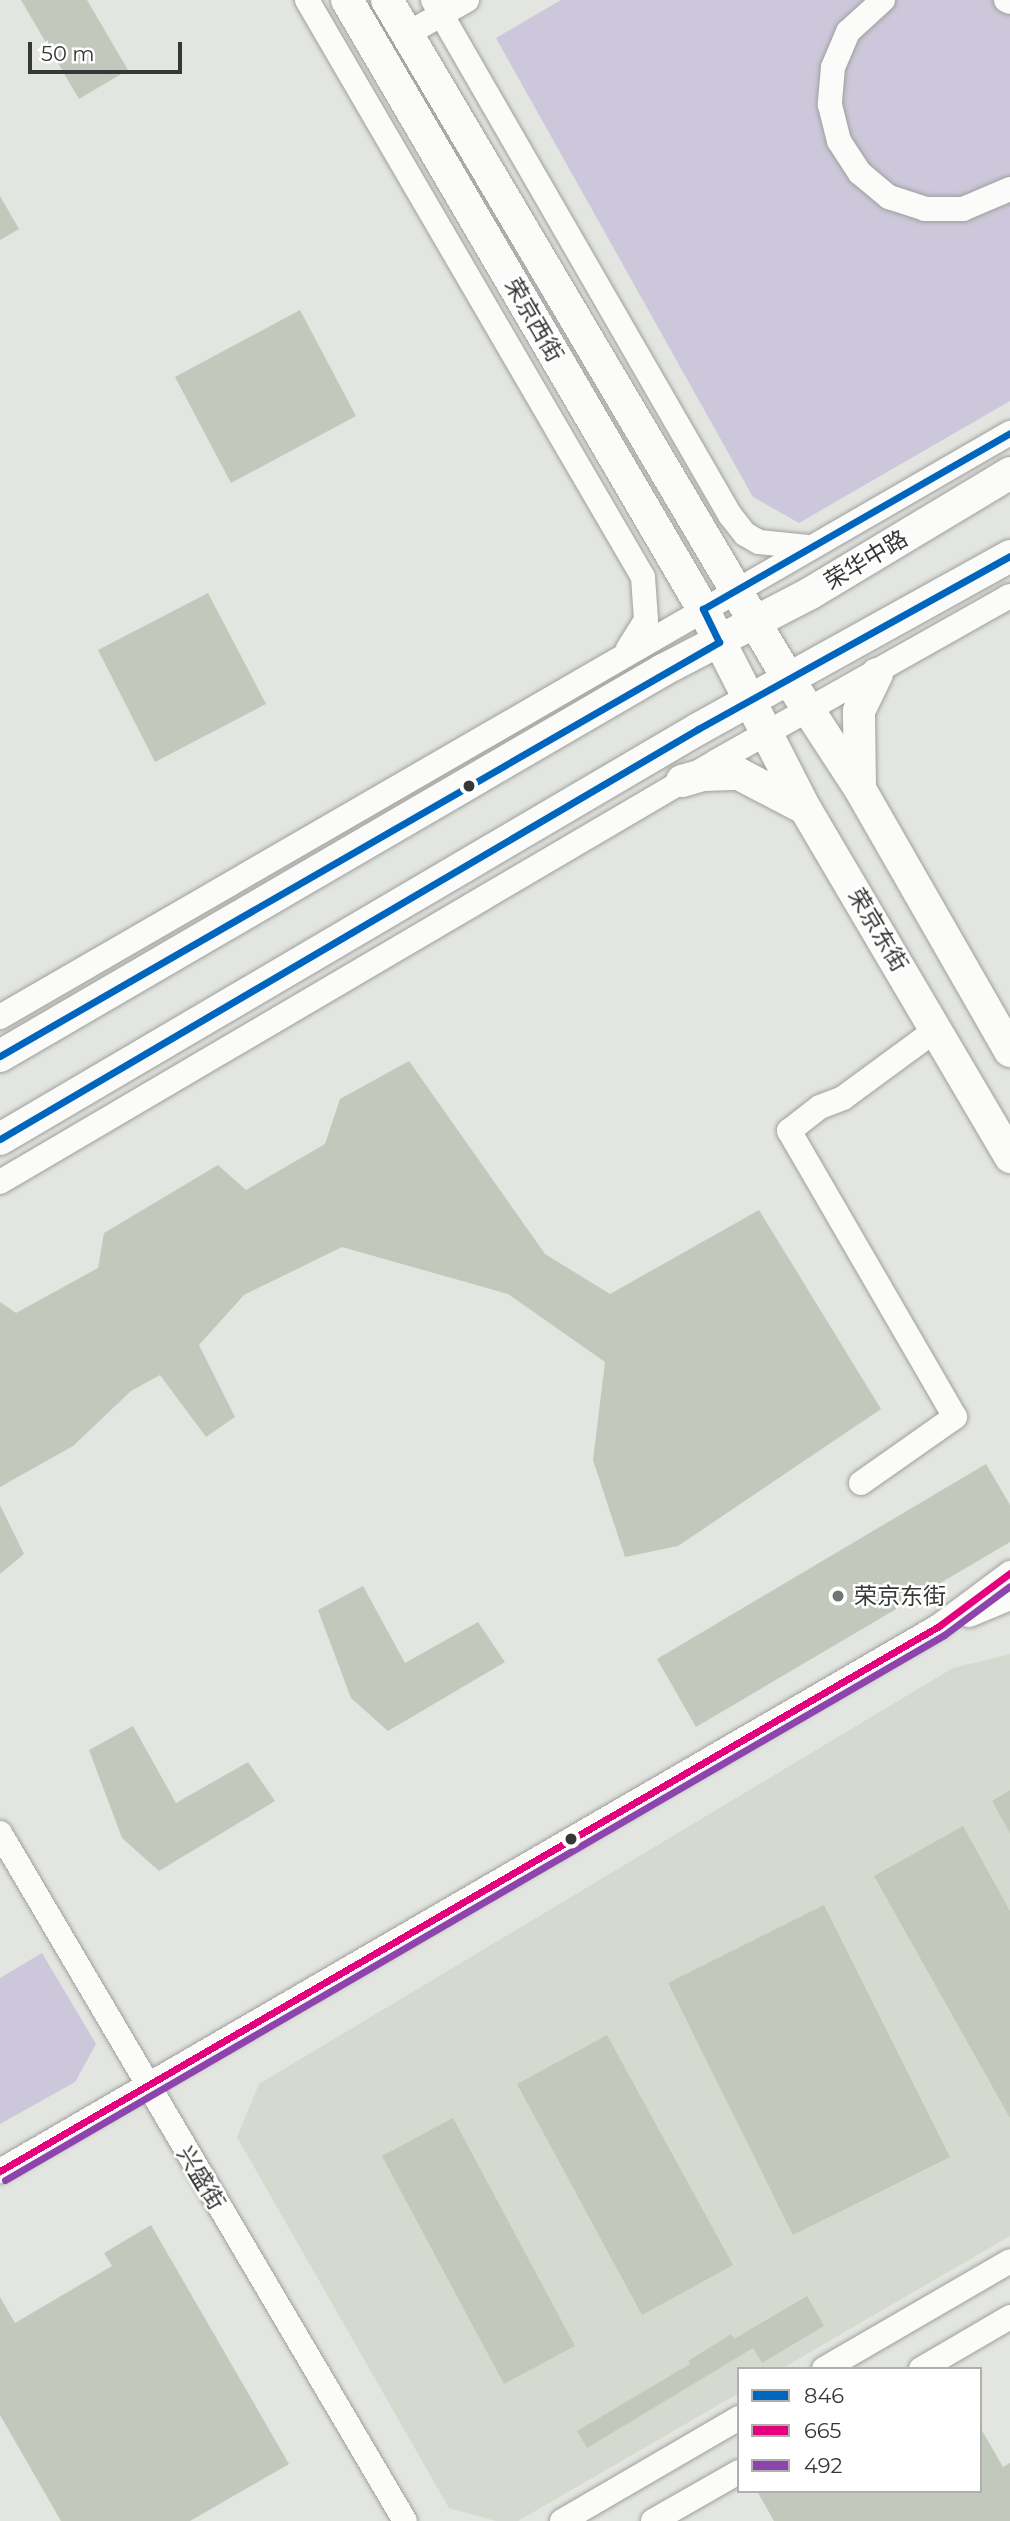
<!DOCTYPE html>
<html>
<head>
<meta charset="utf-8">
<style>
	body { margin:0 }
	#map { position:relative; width:1010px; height:2521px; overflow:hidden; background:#e3e5e1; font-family:Montserrat,"Noto Sans SC",sans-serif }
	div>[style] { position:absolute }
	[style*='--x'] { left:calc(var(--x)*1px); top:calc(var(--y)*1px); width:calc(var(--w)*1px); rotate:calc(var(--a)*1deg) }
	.built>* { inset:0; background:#d5d9cf }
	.green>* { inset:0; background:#ccc7da }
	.building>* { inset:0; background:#c3c8bc }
	.roads { filter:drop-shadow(0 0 2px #9fa09d) drop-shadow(0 0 2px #9fa09d) }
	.minor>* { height:24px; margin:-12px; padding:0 12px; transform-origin:12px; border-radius:12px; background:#fbfbfa }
	.major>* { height:32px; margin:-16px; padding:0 16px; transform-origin:16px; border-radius:16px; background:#fbfbfa }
	.bus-1>* { height:7px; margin:-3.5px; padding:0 3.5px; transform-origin:3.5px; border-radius:3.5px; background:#0065bd }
	.bus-2>* { height:7px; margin:-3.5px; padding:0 3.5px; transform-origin:3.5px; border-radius:3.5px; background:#e5007d }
	.bus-3>* { height:7px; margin:-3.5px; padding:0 3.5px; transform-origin:3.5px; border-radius:3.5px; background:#8e44ad }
	.dots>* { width:19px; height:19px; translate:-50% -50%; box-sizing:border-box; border:4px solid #fff; border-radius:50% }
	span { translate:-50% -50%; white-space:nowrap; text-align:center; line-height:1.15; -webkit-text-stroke:5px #fff; paint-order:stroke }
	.street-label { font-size:23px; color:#363835 }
	.poi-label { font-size:23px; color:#363835 }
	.left { translate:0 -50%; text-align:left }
	.legend { position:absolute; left:737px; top:2367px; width:245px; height:126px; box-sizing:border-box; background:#fff; border:2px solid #afafae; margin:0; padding:9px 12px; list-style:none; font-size:21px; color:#363835 }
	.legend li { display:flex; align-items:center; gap:14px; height:35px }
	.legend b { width:35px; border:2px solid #afafae }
	.scale { position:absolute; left:28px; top:42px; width:154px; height:32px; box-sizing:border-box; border:4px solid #363835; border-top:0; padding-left:9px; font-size:21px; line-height:24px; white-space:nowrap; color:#363835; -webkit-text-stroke:5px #fff; paint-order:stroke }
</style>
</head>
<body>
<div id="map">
	<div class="built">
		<div style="clip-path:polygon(1010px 1654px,1010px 2236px,781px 2369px,739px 2369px,739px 2393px,518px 2521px,496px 2521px,449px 2508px,237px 2137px,259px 2084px,953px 1668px)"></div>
	</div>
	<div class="green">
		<div style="clip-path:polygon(561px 0,1010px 0,1010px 401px,799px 523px,753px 497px,496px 38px)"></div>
		<div style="clip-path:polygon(42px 1953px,96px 2044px,75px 2082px,0 2124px,0 1978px)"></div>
	</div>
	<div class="building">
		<div style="clip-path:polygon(21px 0,87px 0,128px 70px,79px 99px)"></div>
		<div style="clip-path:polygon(0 196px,19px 229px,0 240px)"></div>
		<div style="clip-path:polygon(300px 310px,356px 416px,231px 483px,175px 377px)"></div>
		<div style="clip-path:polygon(208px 593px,266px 704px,155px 762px,98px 650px)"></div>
		<div style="clip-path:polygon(409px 1061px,545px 1254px,610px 1294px,759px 1210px,881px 1409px,678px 1546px,625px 1557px,593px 1460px,605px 1362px,508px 1294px,342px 1247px,244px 1295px,199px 1345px,235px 1417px,206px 1437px,160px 1375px,131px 1391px,73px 1446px,0 1487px,0 1302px,16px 1313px,98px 1268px,104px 1233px,218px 1165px,246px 1190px,325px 1144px,340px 1099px)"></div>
		<div style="clip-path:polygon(986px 1464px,1010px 1505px,1010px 1542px,696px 1727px,657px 1659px)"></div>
		<div style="clip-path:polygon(0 1505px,24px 1554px,0 1574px)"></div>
		<div style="clip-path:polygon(363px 1586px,405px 1663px,478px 1622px,505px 1662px,388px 1731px,351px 1698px,318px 1610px)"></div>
		<div style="clip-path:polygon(133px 1726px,176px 1803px,248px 1762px,275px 1801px,159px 1871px,122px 1838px,89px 1750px)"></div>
		<div style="clip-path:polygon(1010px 1790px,1010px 1833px,992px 1801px)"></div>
		<div style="clip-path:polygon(963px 1826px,1010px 1911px,1010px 2118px,874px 1876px)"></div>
		<div style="clip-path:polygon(824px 1905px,950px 2157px,793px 2235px,668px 1983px)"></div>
		<div style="clip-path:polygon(607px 2035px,733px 2265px,642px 2315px,517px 2084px)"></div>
		<div style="clip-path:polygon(453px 2118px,575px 2346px,504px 2384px,382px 2156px)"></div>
		<div style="clip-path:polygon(151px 2225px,289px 2464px,190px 2521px,61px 2521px,0 2415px,0 2297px,15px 2323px,112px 2266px,104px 2253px)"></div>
		<div style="clip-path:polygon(807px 2296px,824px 2326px,762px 2363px,753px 2348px,587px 2448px,577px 2431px,690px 2364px,688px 2361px,731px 2334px,734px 2339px)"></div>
		<div style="clip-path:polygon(980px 2427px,1003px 2467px,1010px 2463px,1010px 2521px,774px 2521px,757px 2491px,980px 2491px)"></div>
	</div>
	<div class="roads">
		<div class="minor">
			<div style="--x:307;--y:0;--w:668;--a:59.79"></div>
			<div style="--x:643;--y:577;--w:43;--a:86"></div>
			<div style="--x:646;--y:620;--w:34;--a:122"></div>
			<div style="--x:433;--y:0;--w:595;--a:60.03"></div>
			<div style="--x:730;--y:515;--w:24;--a:52"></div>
			<div style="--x:745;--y:534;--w:16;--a:30"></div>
			<div style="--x:759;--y:542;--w:49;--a:5.8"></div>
			<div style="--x:883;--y:0;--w:47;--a:137.6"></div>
			<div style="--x:848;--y:32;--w:38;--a:113"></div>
			<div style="--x:833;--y:67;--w:38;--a:95"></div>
			<div style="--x:830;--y:105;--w:37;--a:76"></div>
			<div style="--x:839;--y:141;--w:38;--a:57"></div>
			<div style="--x:860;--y:173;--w:38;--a:40"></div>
			<div style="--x:889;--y:197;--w:38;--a:18"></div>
			<div style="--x:925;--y:209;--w:38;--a:0"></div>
			<div style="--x:963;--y:209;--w:51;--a:-23.1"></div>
			<div style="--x:1006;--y:0;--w:4;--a:27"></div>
			<div style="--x:407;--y:34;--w:69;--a:-29.5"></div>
			<div style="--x:0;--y:1017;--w:1167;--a:-30.04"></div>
			<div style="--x:0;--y:1182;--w:831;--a:-30.42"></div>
			<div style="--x:717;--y:761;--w:336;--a:-29.4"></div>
			<div style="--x:861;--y:1483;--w:115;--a:-35.1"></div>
			<div style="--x:955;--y:1417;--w:331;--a:-120.1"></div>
			<div style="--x:789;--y:1131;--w:39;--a:-38"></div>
			<div style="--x:820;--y:1107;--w:25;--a:-21"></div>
			<div style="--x:843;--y:1098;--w:117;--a:-36.3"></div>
			<div style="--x:969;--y:1615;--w:44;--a:-22.5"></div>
			<div style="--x:0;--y:1833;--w:798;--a:59.52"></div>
			<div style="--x:0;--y:2171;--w:1086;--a:-30.13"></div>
			<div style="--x:939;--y:1626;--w:89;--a:-36.7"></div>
			<div style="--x:824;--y:2369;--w:215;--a:-30.1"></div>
			<div style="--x:921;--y:2369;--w:103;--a:-30.3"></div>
			<div style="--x:562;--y:2521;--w:205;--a:-30.2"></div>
			<div style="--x:653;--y:2521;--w:99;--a:-29.7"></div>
		</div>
		<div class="major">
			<div style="--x:347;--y:0;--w:705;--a:59.69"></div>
			<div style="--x:703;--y:609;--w:226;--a:62.9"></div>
			<div style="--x:806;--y:810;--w:403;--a:59.5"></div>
			<div style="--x:387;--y:0;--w:790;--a:59.41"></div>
			<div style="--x:789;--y:680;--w:130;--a:56.9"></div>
			<div style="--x:860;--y:789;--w:302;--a:60.2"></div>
			<div style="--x:682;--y:781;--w:22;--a:-16"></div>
			<div style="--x:703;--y:775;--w:36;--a:-2"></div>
			<div style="--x:739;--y:774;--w:73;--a:27.6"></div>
			<div style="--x:860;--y:787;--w:76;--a:-90.8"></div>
			<div style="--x:859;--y:711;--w:41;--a:-64.1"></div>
			<div style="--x:0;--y:1056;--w:767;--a:-30.21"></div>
			<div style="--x:663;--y:670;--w:165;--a:-27.5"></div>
			<div style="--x:809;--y:594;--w:235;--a:-31"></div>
			<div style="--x:0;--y:1139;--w:810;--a:-30.43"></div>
			<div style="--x:698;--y:729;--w:357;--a:-29"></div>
		</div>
	</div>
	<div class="bus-1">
		<div style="--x:0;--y:1056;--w:830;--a:-29.93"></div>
		<div style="--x:719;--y:642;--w:37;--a:-116"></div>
		<div style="--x:703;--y:609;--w:354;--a:-29.8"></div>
		<div style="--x:0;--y:1139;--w:810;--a:-30.43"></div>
		<div style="--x:698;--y:729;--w:357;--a:-29"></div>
	</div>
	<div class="bus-2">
		<div style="--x:0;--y:2171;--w:1086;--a:-30.13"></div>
		<div style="--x:939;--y:1626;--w:89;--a:-36.7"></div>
	</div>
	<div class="bus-3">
		<div style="--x:5;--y:2180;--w:1086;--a:-30.13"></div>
		<div style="--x:944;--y:1635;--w:82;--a:-36.6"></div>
	</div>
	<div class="dots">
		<div style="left:469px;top:786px;background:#363835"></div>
		<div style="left:838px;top:1596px;background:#737571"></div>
		<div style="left:571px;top:1839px;background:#363835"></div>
	</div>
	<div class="street-label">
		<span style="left:534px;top:320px;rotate:60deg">荣京西街</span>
		<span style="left:866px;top:560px;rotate:-31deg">荣华中路</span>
		<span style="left:878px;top:930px;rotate:59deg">荣京东街</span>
		<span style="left:201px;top:2178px;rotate:59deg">兴盛街</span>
	</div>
	<div class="poi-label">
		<span class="left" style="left:854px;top:1596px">荣京东街</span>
	</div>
	<ul class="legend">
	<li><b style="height:9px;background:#0065bd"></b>846</li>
	<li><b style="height:9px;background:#e5007d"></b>665</li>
	<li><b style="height:9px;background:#8e44ad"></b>492</li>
	</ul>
	<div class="scale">50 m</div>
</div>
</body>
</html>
